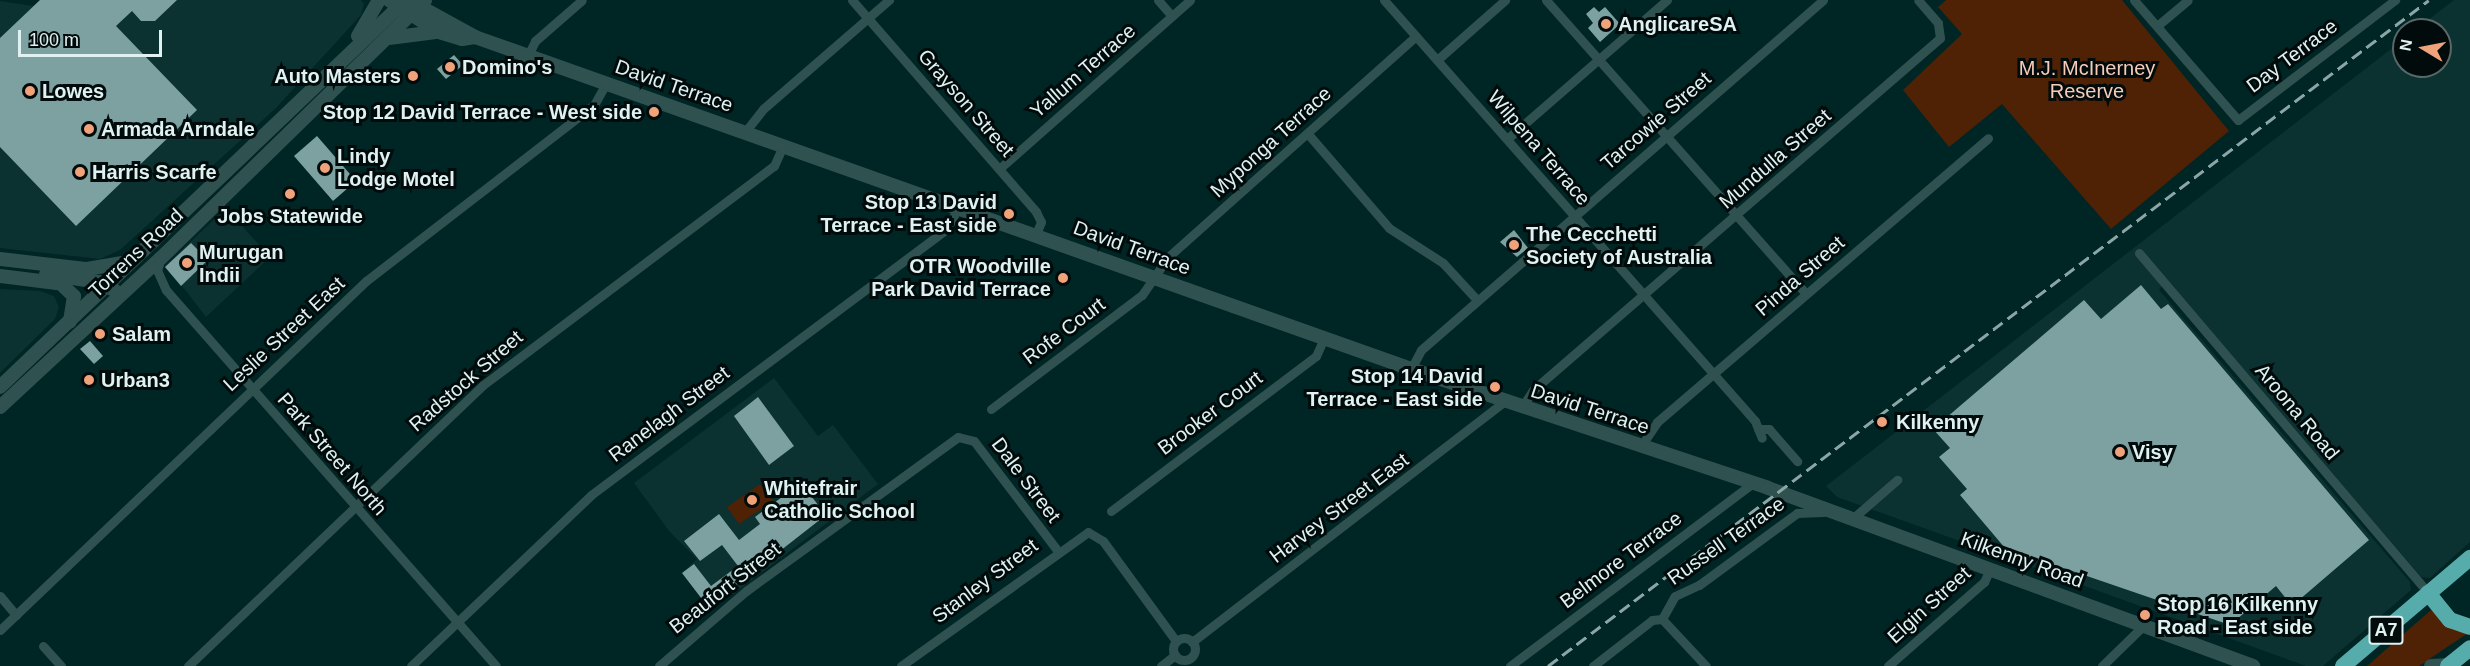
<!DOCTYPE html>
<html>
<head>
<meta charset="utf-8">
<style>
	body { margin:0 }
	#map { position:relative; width:2470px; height:666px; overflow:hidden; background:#002525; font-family:Helvetica,sans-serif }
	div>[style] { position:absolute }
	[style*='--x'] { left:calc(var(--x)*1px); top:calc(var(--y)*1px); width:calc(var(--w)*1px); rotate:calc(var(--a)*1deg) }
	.built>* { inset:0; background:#0c3131 }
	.green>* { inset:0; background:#4f2105 }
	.building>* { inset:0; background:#7ca1a0 }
	.minor>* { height:9px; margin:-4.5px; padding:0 4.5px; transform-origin:4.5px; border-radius:4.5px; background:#2f5251 }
	.minor>.ring { margin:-4.5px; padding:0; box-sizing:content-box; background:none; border:9px solid #2f5251; border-radius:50% }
	.secondary>* { height:14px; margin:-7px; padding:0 7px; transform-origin:7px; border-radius:7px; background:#2f5251 }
	.trunk>* { height:16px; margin:-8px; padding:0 8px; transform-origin:8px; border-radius:8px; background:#56acaa }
	.rail>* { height:3px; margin-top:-1.5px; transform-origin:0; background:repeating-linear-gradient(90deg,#8ca6a5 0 12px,transparent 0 18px) }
	.dots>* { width:16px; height:16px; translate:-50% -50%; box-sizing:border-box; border:3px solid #010b0b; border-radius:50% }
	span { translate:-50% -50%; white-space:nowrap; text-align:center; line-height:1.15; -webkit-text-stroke:6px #010b0b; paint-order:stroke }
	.shield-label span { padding:2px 4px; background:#010b0b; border:2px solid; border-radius:4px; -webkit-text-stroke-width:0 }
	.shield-label { font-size:18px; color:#dff2f1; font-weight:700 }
	.poi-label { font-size:20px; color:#dff2f1; font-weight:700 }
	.left { translate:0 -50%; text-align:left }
	.right { translate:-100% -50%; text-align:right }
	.street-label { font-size:20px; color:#dff2f1 }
	.park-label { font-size:20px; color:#f6ccb9 }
	.north { position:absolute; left:2392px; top:18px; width:60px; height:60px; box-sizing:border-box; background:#010b0b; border:2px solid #5a6767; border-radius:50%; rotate:280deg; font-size:16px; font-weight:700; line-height:24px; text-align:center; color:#dff2f1 }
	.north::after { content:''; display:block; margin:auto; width:21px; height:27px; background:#f0a27a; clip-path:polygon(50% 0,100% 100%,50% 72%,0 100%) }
	.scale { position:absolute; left:18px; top:30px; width:144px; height:27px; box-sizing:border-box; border:3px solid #dff2f1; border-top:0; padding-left:8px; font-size:18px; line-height:21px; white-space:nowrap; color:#dff2f1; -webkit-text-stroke:4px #010b0b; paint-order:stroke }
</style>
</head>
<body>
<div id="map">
	<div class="built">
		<div style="clip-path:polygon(40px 0,361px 0,364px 4px,361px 15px,275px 109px,120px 250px,100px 259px,0 248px,0 1px,33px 6px)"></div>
		<div style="clip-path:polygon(2454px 0,2470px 0,2470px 542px,2430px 578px,2421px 577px,2167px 280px,2159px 290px,2410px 582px,2411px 590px,2323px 666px,2306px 666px,1971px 545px,1837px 497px,1826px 486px,2404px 39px,2404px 66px,2440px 66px,2440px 30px,2415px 30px)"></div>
		<div style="clip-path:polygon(226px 208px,270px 257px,206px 317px,166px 265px)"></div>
		<div style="clip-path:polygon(0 289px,40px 291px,54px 296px,59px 307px,55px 319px,0 373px)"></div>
		<div style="clip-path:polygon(774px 378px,818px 436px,833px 425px,878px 484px,727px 599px,724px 594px,708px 607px,682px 573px,697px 559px,669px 531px,634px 483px)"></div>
	</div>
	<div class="green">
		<div style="clip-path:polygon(1946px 0,2122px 0,2229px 131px,2111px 229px,2002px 104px,1949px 147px,1903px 90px,1962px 34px,1938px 7px)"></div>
		<div style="clip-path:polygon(760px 484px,773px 501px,739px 524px,727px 507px)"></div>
		<div style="clip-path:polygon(2431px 610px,2468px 633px,2419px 666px,2367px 666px)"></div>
	</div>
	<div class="building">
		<div style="clip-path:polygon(40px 0,177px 0,155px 21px,141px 21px,132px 11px,116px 26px,197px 110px,76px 226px,0 147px,0 38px)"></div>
		<div style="clip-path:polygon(1594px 7px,1599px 12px,1605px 7px,1620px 24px,1600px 42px,1588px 28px,1593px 23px,1586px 14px)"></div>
		<div style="clip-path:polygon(454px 55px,463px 65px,446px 79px,437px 69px)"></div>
		<div style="clip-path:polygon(317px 136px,356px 181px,333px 201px,294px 156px)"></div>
		<div style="clip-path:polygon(1514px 230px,1528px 248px,1517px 257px,1500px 242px)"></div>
		<div style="clip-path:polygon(191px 243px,208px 260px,181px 286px,165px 267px)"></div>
		<div style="clip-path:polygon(2141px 285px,2161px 309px,2168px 304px,2369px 540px,2292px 606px,2276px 586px,2230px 625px,2005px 548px,1960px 495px,1967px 489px,1939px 457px,1950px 448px,1933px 429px,2084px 300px,2101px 319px)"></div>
		<div style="clip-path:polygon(90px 341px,103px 356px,94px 364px,80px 349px)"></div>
		<div style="clip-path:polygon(758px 397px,794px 446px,769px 465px,734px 416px)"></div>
		<div style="clip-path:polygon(801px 483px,826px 515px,708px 607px,682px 573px,694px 564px,711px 586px,738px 566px,722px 545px,700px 561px,684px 541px,719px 514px,739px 540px,760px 524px,755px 517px)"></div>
	</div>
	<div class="minor">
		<div style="--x:852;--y:0;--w:281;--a:49"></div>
		<div style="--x:1036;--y:212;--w:11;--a:63"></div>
		<div style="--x:1041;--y:222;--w:13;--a:113"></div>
		<div style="--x:1158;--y:0;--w:21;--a:49"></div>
		<div style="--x:1384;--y:0;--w:561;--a:48.61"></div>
		<div style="--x:1755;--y:421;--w:18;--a:68"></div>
		<div style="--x:1546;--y:0;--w:392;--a:48.5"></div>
		<div style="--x:2134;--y:0;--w:159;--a:49.1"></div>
		<div style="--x:2238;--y:120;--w:198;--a:-37.4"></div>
		<div style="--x:2157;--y:26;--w:40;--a:-40"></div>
		<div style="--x:528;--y:55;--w:16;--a:-63"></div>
		<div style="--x:535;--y:41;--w:62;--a:-41.1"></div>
		<div style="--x:1437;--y:60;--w:91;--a:-41.4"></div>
		<div style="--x:745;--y:132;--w:29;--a:-52"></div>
		<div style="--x:763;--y:109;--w:167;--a:-40.9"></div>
		<div style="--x:1308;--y:134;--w:124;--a:49.2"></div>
		<div style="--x:1389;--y:228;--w:64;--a:32.9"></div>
		<div style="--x:1443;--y:263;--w:50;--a:47.4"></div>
		<div style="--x:1507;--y:139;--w:212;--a:-41"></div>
		<div style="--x:999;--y:169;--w:255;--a:-41.5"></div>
		<div style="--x:2139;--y:253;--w:446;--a:49.6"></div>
		<div style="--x:160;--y:261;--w:9;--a:108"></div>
		<div style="--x:157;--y:270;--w:22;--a:66"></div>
		<div style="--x:166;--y:290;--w:500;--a:48.73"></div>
		<div style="--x:1411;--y:369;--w:21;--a:-62"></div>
		<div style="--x:1421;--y:350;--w:533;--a:-41.04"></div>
		<div style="--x:1522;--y:407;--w:20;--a:-57"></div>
		<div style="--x:1533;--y:390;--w:538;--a:-40.86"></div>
		<div style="--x:1940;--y:38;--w:15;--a:-98"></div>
		<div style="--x:1938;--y:23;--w:30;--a:-131"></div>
		<div style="--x:991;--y:409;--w:189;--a:-37.1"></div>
		<div style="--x:1142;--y:295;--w:46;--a:-55.6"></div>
		<div style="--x:1168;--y:257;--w:332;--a:-41.7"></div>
		<div style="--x:1758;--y:429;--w:11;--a:0"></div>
		<div style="--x:1769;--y:429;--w:43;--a:48.8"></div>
		<div style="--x:1641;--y:446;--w:29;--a:-56"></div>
		<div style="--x:1657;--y:422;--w:436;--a:-40.6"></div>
		<div style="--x:1111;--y:511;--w:257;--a:-37.1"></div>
		<div style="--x:1316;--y:356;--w:20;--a:-66"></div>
		<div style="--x:1852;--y:519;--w:60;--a:-40.9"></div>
		<div style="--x:0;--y:596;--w:25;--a:50"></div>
		<div style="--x:1662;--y:619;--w:26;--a:-61"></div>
		<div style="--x:1675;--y:596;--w:26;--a:-25"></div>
		<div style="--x:1699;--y:585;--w:122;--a:-36.3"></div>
		<div style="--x:1797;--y:513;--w:26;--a:-2"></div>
		<div style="--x:1662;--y:619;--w:64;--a:46.9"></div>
		<div style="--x:0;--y:630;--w:506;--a:-43.64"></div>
		<div style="--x:366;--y:281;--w:288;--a:-37.7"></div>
		<div style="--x:594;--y:105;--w:25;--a:-61"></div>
		<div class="ring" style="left:1173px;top:638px;width:13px;height:13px"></div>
		<div style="--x:1192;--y:642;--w:395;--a:-37.6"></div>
		<div style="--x:43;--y:646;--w:27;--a:48"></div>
		<div style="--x:188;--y:666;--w:407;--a:-43.6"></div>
		<div style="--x:483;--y:385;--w:364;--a:-37"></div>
		<div style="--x:774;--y:166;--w:22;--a:-66"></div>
		<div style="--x:411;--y:666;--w:248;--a:-43.5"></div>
		<div style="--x:591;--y:495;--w:444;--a:-36.8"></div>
		<div style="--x:947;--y:229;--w:25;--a:-63"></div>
		<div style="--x:659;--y:666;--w:115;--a:-40.8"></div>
		<div style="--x:746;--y:591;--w:262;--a:-36"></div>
		<div style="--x:958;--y:437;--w:16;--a:14"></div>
		<div style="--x:974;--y:441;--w:137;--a:52.7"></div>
		<div style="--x:901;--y:666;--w:230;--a:-35.6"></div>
		<div style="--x:1088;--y:532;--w:17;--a:31"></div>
		<div style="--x:1103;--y:541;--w:124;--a:53.9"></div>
		<div style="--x:1161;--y:666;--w:18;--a:-38"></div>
		<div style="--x:1510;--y:666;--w:304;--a:-37"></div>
		<div style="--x:1593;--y:666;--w:75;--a:-37.9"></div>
		<div style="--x:1652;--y:620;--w:10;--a:-6"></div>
		<div style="--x:1888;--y:666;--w:128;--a:-41.2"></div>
		<div style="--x:1984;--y:582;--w:14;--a:-65"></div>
		<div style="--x:2102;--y:666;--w:59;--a:-44.3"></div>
	</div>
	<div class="secondary">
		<div style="--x:389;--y:0;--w:59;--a:32.6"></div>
		<div style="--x:439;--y:32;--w:24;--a:17"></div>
		<div style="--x:462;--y:39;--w:13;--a:-9"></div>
		<div style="--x:408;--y:0;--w:77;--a:28.9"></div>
		<div style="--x:475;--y:37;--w:993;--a:19.53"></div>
		<div style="--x:1411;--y:369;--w:376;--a:18.4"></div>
		<div style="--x:1768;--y:488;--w:517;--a:20.15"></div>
		<div style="--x:358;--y:36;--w:42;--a:-59.7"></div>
		<div style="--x:389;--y:38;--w:47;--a:-7.3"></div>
		<div style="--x:0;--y:259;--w:88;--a:6.6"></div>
		<div style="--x:87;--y:269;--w:42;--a:-9.7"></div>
		<div style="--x:46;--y:274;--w:54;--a:8.6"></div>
		<div style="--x:99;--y:282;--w:17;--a:28"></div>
		<div style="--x:0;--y:276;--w:57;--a:7"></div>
		<div style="--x:61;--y:284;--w:18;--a:43"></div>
		<div style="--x:74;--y:296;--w:26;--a:99"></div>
		<div style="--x:0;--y:387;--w:561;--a:-43.63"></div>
		<div style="--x:0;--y:407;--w:219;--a:-42.8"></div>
		<div style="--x:161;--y:258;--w:369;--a:-44.3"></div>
		<div style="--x:2431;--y:666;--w:18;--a:-3"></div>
	</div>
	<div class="trunk">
		<div style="--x:2428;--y:593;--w:35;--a:51"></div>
		<div style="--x:2450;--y:620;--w:21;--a:19"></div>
		<div style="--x:2343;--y:666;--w:167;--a:-40.4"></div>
		<div style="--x:2448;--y:666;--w:28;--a:-39"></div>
	</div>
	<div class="rail">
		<div style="--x:1548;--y:666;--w:1104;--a:-37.09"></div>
	</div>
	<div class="dots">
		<div style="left:1606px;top:24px;background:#f0a27a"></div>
		<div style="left:450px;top:67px;background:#f0a27a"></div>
		<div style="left:413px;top:76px;background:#f0a27a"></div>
		<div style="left:30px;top:91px;background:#f0a27a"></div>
		<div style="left:654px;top:112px;background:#f0a27a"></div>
		<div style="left:89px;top:129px;background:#f0a27a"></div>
		<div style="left:325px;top:168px;background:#f0a27a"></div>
		<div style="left:80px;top:172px;background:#f0a27a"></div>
		<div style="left:290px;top:194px;background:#f0a27a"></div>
		<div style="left:1009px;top:214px;background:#f0a27a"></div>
		<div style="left:1514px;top:245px;background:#f0a27a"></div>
		<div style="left:187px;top:263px;background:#f0a27a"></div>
		<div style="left:1063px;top:278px;background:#f0a27a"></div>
		<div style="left:100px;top:334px;background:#f0a27a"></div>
		<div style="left:89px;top:380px;background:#f0a27a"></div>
		<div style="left:1495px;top:387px;background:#f0a27a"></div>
		<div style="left:1882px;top:422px;background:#f0a27a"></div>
		<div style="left:2120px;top:452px;background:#f0a27a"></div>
		<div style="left:752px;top:500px;background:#f0a27a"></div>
		<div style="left:2145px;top:615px;background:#f0a27a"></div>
	</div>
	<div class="shield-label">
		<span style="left:2386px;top:630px">A7</span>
	</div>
	<div class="poi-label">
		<span class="left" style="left:1618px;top:24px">AnglicareSA</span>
		<span class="left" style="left:462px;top:67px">Domino's</span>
		<span class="right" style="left:401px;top:76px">Auto Masters</span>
		<span class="left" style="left:42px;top:91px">Lowes</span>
		<span class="right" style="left:642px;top:112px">Stop 12 David Terrace - West side</span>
		<span class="left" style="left:101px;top:129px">Armada Arndale</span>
		<span class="left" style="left:337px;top:168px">Lindy<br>Lodge Motel</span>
		<span class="left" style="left:92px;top:172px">Harris Scarfe</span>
		<span class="right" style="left:997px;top:214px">Stop 13 David<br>Terrace - East side</span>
		<span style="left:290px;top:216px">Jobs Statewide</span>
		<span class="left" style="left:1526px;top:246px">The Cecchetti<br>Society of Australia</span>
		<span class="left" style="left:199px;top:264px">Murugan<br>Indii</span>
		<span class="right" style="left:1051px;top:278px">OTR Woodville<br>Park David Terrace</span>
		<span class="left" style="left:112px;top:334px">Salam</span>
		<span class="right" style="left:1483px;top:388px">Stop 14 David<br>Terrace - East side</span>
		<span class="left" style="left:101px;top:380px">Urban3</span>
		<span class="left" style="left:1896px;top:422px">Kilkenny</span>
		<span class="left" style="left:2132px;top:452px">Visy</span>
		<span class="left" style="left:764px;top:500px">Whitefrair<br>Catholic School</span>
		<span class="left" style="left:2157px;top:616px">Stop 16 Kilkenny<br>Road - East side</span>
	</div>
	<div class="street-label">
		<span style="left:2292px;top:56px;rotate:-37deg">Day Terrace</span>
		<span style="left:1083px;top:71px;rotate:-41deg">Yallum Terrace</span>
		<span style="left:674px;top:86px;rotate:19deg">David Terrace</span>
		<span style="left:966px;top:103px;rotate:49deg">Grayson Street</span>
		<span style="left:1656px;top:121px;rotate:-41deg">Tarcowie Street</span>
		<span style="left:1271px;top:142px;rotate:-42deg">Myponga Terrace</span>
		<span style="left:1539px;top:148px;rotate:49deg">Wilpena Terrace</span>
		<span style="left:1775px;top:159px;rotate:-41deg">Mundulla Street</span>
		<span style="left:1132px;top:248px;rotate:20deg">David Terrace</span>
		<span style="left:136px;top:253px;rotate:-43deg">Torrens Road</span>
		<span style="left:1800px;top:276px;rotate:-41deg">Pinda Street</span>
		<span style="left:1064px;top:331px;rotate:-37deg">Rofe Court</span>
		<span style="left:284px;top:334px;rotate:-43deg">Leslie Street East</span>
		<span style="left:466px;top:381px;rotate:-41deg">Radstock Street</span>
		<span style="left:1590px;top:409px;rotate:18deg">David Terrace</span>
		<span style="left:2297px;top:412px;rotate:50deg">Aroona Road</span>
		<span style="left:1210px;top:413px;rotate:-37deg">Brooker Court</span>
		<span style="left:669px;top:414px;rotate:-37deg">Ranelagh Street</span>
		<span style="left:332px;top:454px;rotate:49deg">Park Street North</span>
		<span style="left:1026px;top:480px;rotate:53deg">Dale Street</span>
		<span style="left:1339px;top:508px;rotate:-37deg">Harvey Street East</span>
		<span style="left:1726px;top:541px;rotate:-35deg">Russell Terrace</span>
		<span style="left:1621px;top:560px;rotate:-37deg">Belmore Terrace</span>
		<span style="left:2022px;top:560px;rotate:20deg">Kilkenny Road</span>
		<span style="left:985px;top:581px;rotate:-37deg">Stanley Street</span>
		<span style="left:725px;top:588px;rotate:-38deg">Beaufort Street</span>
		<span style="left:1929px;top:605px;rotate:-42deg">Elgin Street</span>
	</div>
	<div class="park-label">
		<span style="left:2087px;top:80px">M.J. McInerney<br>Reserve</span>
	</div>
	<div class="north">N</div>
	<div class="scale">100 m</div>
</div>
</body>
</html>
